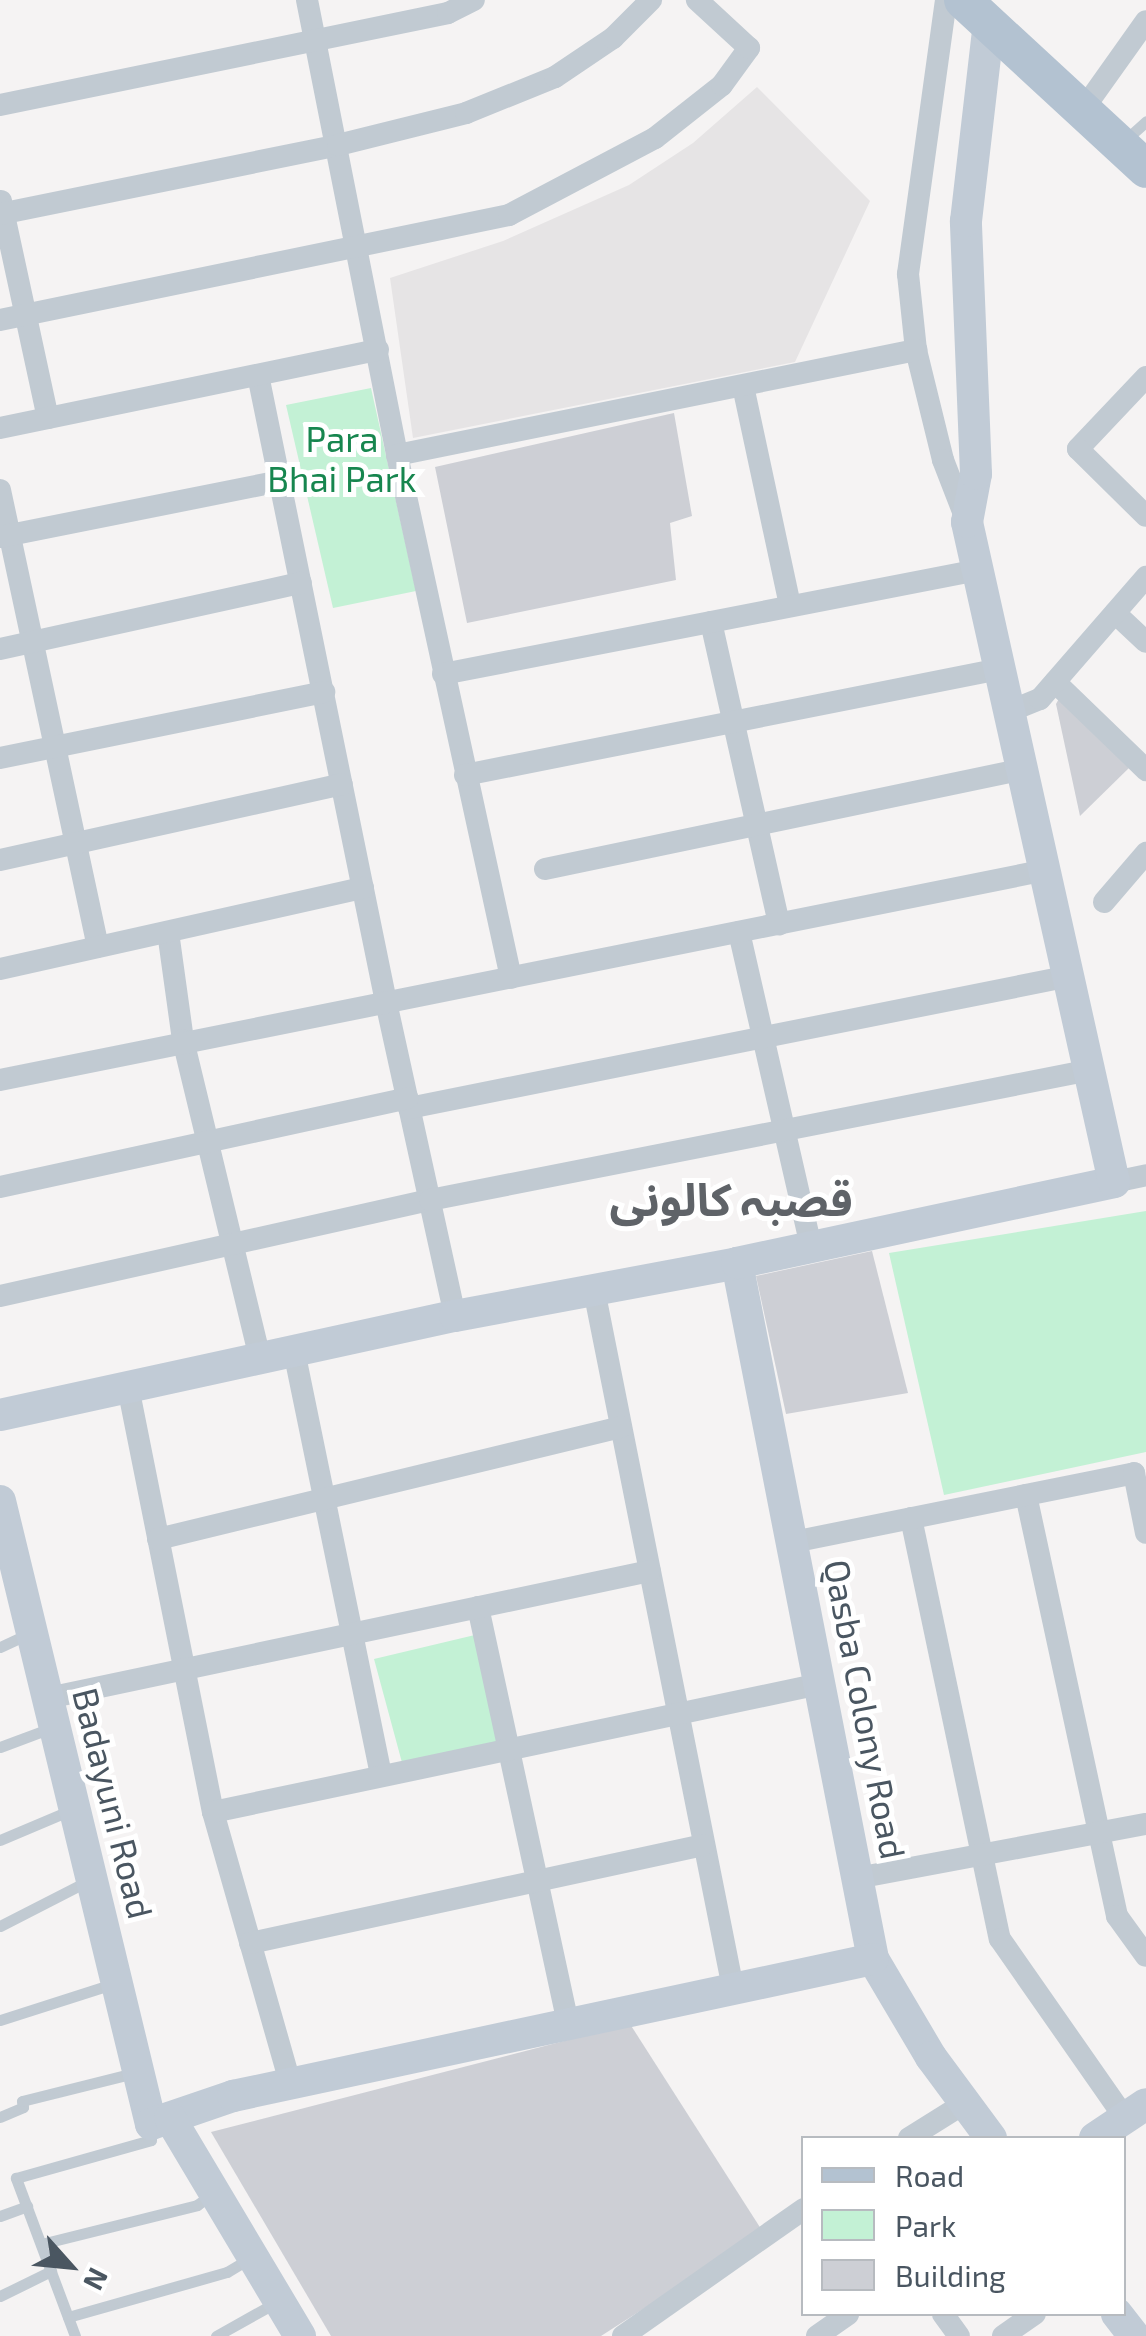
<!DOCTYPE html>
<html>
<head>
<meta charset="utf-8">
<style>
	body { margin:0 }
	#map { position:relative; width:1146px; height:2336px; overflow:hidden; background:#f5f3f3; font-family:"Exo 2","Noto Sans Arabic",sans-serif }
	div>[style] { position:absolute }
	[style*='--x'] { left:calc(var(--x)*1px); top:calc(var(--y)*1px); width:calc(var(--w)*1px); rotate:calc(var(--a)*1deg) }
	.education>* { inset:0; background:#e6e4e5 }
	.green>* { inset:0; background:#c3f1d5 }
	.building>* { inset:0; background:#cdcfd5 }
	.lane>* { height:11px; margin:-5.5px; padding:0 5.5px; transform-origin:5.5px; border-radius:5.5px; background:#c1cad2 }
	.street>* { height:22px; margin:-11px; padding:0 11px; transform-origin:11px; border-radius:11px; background:#c1cad2 }
	.secondary>* { height:32px; margin:-16px; padding:0 16px; transform-origin:16px; border-radius:16px; background:#c1cbd6 }
	.primary>* { height:38px; margin:-19px; padding:0 19px; transform-origin:19px; border-radius:19px; background:#b3c2d1 }
	span { translate:-50% -50%; white-space:nowrap; text-align:center; line-height:1.15; -webkit-text-stroke:10px #fff; paint-order:stroke }
	.park-label { font-size:35px; color:#17864f }
	.street-label { font-size:35px; color:#4a5661 }
	.district-label { font-size:45px; color:#5f6368; font-weight:700 }
	.legend { position:absolute; left:801px; top:2136px; width:325px; height:180px; box-sizing:border-box; background:#fff; border:2px solid #b7bbc0; margin:0; padding:12px 18px; list-style:none; font-size:30px; color:#4a5661 }
	.legend li { display:flex; align-items:center; gap:20px; height:50px }
	.legend b { width:50px; border:2px solid #b7bbc0 }
	.north { position:absolute; left:20px; top:2216px; width:100px; height:100px; -webkit-text-stroke:8px #fff; paint-order:stroke; rotate:117deg; font-size:28px; font-weight:700; line-height:40px; text-align:center; color:#4a5661 }
	.north::after { content:''; display:block; margin:auto; width:35px; height:45px; background:#4a5661; clip-path:polygon(50% 0,100% 100%,50% 72%,0 100%) }
</style>
</head>
<body>
<div id="map">
	<div class="education">
		<div style="clip-path:polygon(757px 87px,870px 201px,795px 362px,413px 438px,390px 278px,503px 241px,629px 185px,693px 143px)"></div>
	</div>
	<div class="green">
		<div style="clip-path:polygon(371px 388px,416px 591px,333px 608px,286px 405px)"></div>
		<div style="clip-path:polygon(1146px 1211px,1146px 1452px,944px 1495px,889px 1253px)"></div>
		<div style="clip-path:polygon(479px 1634px,499px 1745px,404px 1770px,374px 1659px)"></div>
	</div>
	<div class="building">
		<div style="clip-path:polygon(674px 413px,692px 516px,670px 523px,676px 580px,467px 623px,435px 467px)"></div>
		<div style="clip-path:polygon(1061px 695px,1131px 766px,1080px 816px,1056px 704px)"></div>
		<div style="clip-path:polygon(872px 1251px,908px 1393px,786px 1414px,756px 1276px)"></div>
		<div style="clip-path:polygon(630px 2024px,763px 2232px,601px 2336px,331px 2336px,211px 2132px)"></div>
	</div>
	<div class="lane">
		<div style="--x:1123;--y:142;--w:31;--a:-42"></div>
		<div style="--x:0;--y:1647;--w:31;--a:-25"></div>
		<div style="--x:0;--y:1747;--w:54;--a:-20.4"></div>
		<div style="--x:0;--y:1840;--w:77;--a:-22.9"></div>
		<div style="--x:0;--y:1926;--w:99;--a:-27.1"></div>
		<div style="--x:0;--y:2020;--w:119;--a:-17.7"></div>
		<div style="--x:0;--y:2117;--w:25;--a:-23"></div>
		<div style="--x:23;--y:2107;--w:6;--a:-99"></div>
		<div style="--x:22;--y:2101;--w:115;--a:-14"></div>
		<div style="--x:0;--y:2216;--w:29;--a:-20"></div>
		<div style="--x:41;--y:2244;--w:161;--a:-14"></div>
		<div style="--x:197;--y:2205;--w:17;--a:-36"></div>
		<div style="--x:0;--y:2296;--w:57;--a:-26.1"></div>
		<div style="--x:68;--y:2317;--w:165;--a:-15.8"></div>
		<div style="--x:227;--y:2272;--w:26;--a:-31"></div>
		<div style="--x:75;--y:2336;--w:169;--a:-110.5"></div>
		<div style="--x:16;--y:2178;--w:140;--a:-15.7"></div>
		<div style="--x:151;--y:2140;--w:12;--a:-90"></div>
		<div style="--x:216;--y:2336;--w:68;--a:-29.2"></div>
	</div>
	<div class="street">
		<div style="--x:307;--y:0;--w:464;--a:78.8"></div>
		<div style="--x:397;--y:455;--w:535;--a:77.7"></div>
		<div style="--x:946;--y:0;--w:277;--a:97.9"></div>
		<div style="--x:908;--y:274;--w:76;--a:84"></div>
		<div style="--x:916;--y:350;--w:113;--a:76.2"></div>
		<div style="--x:943;--y:460;--w:66;--a:68.8"></div>
		<div style="--x:0;--y:105;--w:457;--a:-11.6"></div>
		<div style="--x:448;--y:13;--w:29;--a:-27"></div>
		<div style="--x:1082;--y:111;--w:110;--a:-54.6"></div>
		<div style="--x:1;--y:201;--w:222;--a:77.8"></div>
		<div style="--x:0;--y:214;--w:345;--a:-11.5"></div>
		<div style="--x:338;--y:145;--w:132;--a:-14"></div>
		<div style="--x:466;--y:113;--w:96;--a:-22"></div>
		<div style="--x:555;--y:77;--w:70;--a:-33.9"></div>
		<div style="--x:613;--y:38;--w:54;--a:-45"></div>
		<div style="--x:0;--y:320;--w:520;--a:-11.66"></div>
		<div style="--x:509;--y:215;--w:165;--a:-27.8"></div>
		<div style="--x:655;--y:138;--w:85;--a:-38.3"></div>
		<div style="--x:722;--y:85;--w:46;--a:-53.9"></div>
		<div style="--x:749;--y:48;--w:71;--a:-137.3"></div>
		<div style="--x:258;--y:375;--w:640;--a:78.46"></div>
		<div style="--x:386;--y:1002;--w:321;--a:77.6"></div>
		<div style="--x:1146;--y:377;--w:99;--a:133.4"></div>
		<div style="--x:1078;--y:449;--w:95;--a:44.6"></div>
		<div style="--x:743;--y:386;--w:225;--a:77.9"></div>
		<div style="--x:0;--y:428;--w:386;--a:-11.7"></div>
		<div style="--x:397;--y:455;--w:530;--a:-11.44"></div>
		<div style="--x:0;--y:490;--w:467;--a:77.9"></div>
		<div style="--x:0;--y:537;--w:286;--a:-11.3"></div>
		<div style="--x:1115;--y:613;--w:42;--a:43.1"></div>
		<div style="--x:711;--y:622;--w:310;--a:77.3"></div>
		<div style="--x:0;--y:649;--w:308;--a:-12.4"></div>
		<div style="--x:443;--y:674;--w:545;--a:-11"></div>
		<div style="--x:1055;--y:682;--w:127;--a:44"></div>
		<div style="--x:1010;--y:711;--w:32;--a:-22"></div>
		<div style="--x:1040;--y:699;--w:162;--a:-49"></div>
		<div style="--x:0;--y:758;--w:331;--a:-11.5"></div>
		<div style="--x:465;--y:775;--w:545;--a:-11.21"></div>
		<div style="--x:0;--y:860;--w:350;--a:-12.5"></div>
		<div style="--x:545;--y:869;--w:488;--a:-11.8"></div>
		<div style="--x:1104;--y:902;--w:65;--a:-49.4"></div>
		<div style="--x:168;--y:932;--w:109;--a:82.1"></div>
		<div style="--x:183;--y:1040;--w:328;--a:76.4"></div>
		<div style="--x:739;--y:932;--w:323;--a:77.1"></div>
		<div style="--x:0;--y:969;--w:372;--a:-12.6"></div>
		<div style="--x:0;--y:1080;--w:1067;--a:-11.35"></div>
		<div style="--x:409;--y:1108;--w:674;--a:-11.29"></div>
		<div style="--x:1114;--y:1182;--w:33;--a:-12"></div>
		<div style="--x:0;--y:1187;--w:417;--a:-12.3"></div>
		<div style="--x:594;--y:1290;--w:712;--a:78.74"></div>
		<div style="--x:0;--y:1296;--w:441;--a:-12.6"></div>
		<div style="--x:430;--y:1200;--w:673;--a:-11.14"></div>
		<div style="--x:294;--y:1351;--w:433;--a:78.4"></div>
		<div style="--x:128;--y:1387;--w:433;--a:78.7"></div>
		<div style="--x:213;--y:1812;--w:282;--a:74.1"></div>
		<div style="--x:1026;--y:1495;--w:431;--a:77.8"></div>
		<div style="--x:1117;--y:1916;--w:49;--a:54.1"></div>
		<div style="--x:911;--y:1518;--w:430;--a:78.1"></div>
		<div style="--x:1000;--y:1939;--w:218;--a:55.1"></div>
		<div style="--x:158;--y:1539;--w:476;--a:-13.6"></div>
		<div style="--x:793;--y:1542;--w:348;--a:-11.4"></div>
		<div style="--x:1134;--y:1473;--w:61;--a:78.7"></div>
		<div style="--x:478;--y:1607;--w:425;--a:77.8"></div>
		<div style="--x:48;--y:1698;--w:615;--a:-11.91"></div>
		<div style="--x:213;--y:1812;--w:620;--a:-11.91"></div>
		<div style="--x:857;--y:1878;--w:294;--a:-10.6"></div>
		<div style="--x:250;--y:1943;--w:464;--a:-12.2"></div>
		<div style="--x:909;--y:2138;--w:66;--a:-32"></div>
		<div style="--x:943;--y:2314;--w:27;--a:54"></div>
		<div style="--x:623;--y:2336;--w:221;--a:-35.1"></div>
		<div style="--x:817;--y:2336;--w:38;--a:-35"></div>
		<div style="--x:1003;--y:2336;--w:39;--a:-35"></div>
	</div>
	<div class="secondary">
		<div style="--x:737;--y:1263;--w:709;--a:78.94"></div>
		<div style="--x:873;--y:1959;--w:114;--a:59.4"></div>
		<div style="--x:931;--y:2057;--w:101;--a:53.5"></div>
		<div style="--x:0;--y:1415;--w:466;--a:-12.3"></div>
		<div style="--x:455;--y:1316;--w:287;--a:-10.6"></div>
		<div style="--x:737;--y:1263;--w:386;--a:-12.1"></div>
		<div style="--x:1114;--y:1182;--w:676;--a:-102.56"></div>
		<div style="--x:967;--y:522;--w:49;--a:-79.4"></div>
		<div style="--x:976;--y:474;--w:253;--a:-92.3"></div>
		<div style="--x:966;--y:221;--w:199;--a:-83.4"></div>
		<div style="--x:0;--y:1501;--w:641;--a:76.38"></div>
		<div style="--x:151;--y:2124;--w:87;--a:-18.9"></div>
		<div style="--x:233;--y:2096;--w:654;--a:-12.08"></div>
		<div style="--x:170;--y:2118;--w:254;--a:59.2"></div>
		<div style="--x:1095;--y:2138;--w:61;--a:-33.7"></div>
		<div style="--x:1117;--y:2314;--w:28;--a:52"></div>
	</div>
	<div class="primary">
		<div style="--x:963;--y:0;--w:249;--a:42.7"></div>
	</div>
	<div class="park-label">
		<span style="left:342px;top:458px">Para<br>Bhai Park</span>
	</div>
	<div class="street-label">
		<span style="left:866px;top:1709px;rotate:79deg">Qasba Colony Road</span>
		<span style="left:114px;top:1803px;rotate:76deg">Badayuni Road</span>
	</div>
	<div class="district-label">
		<span style="left:731px;top:1199px">قصبہ کالونی</span>
	</div>
	<ul class="legend">
	<li><b style="height:12px;background:#b3c2d1"></b>Road</li>
	<li><b style="height:28px;background:#c3f1d5"></b>Park</li>
	<li><b style="height:28px;background:#cdcfd5"></b>Building</li>
	</ul>
	<div class="north">N</div>
</div>
</body>
</html>
